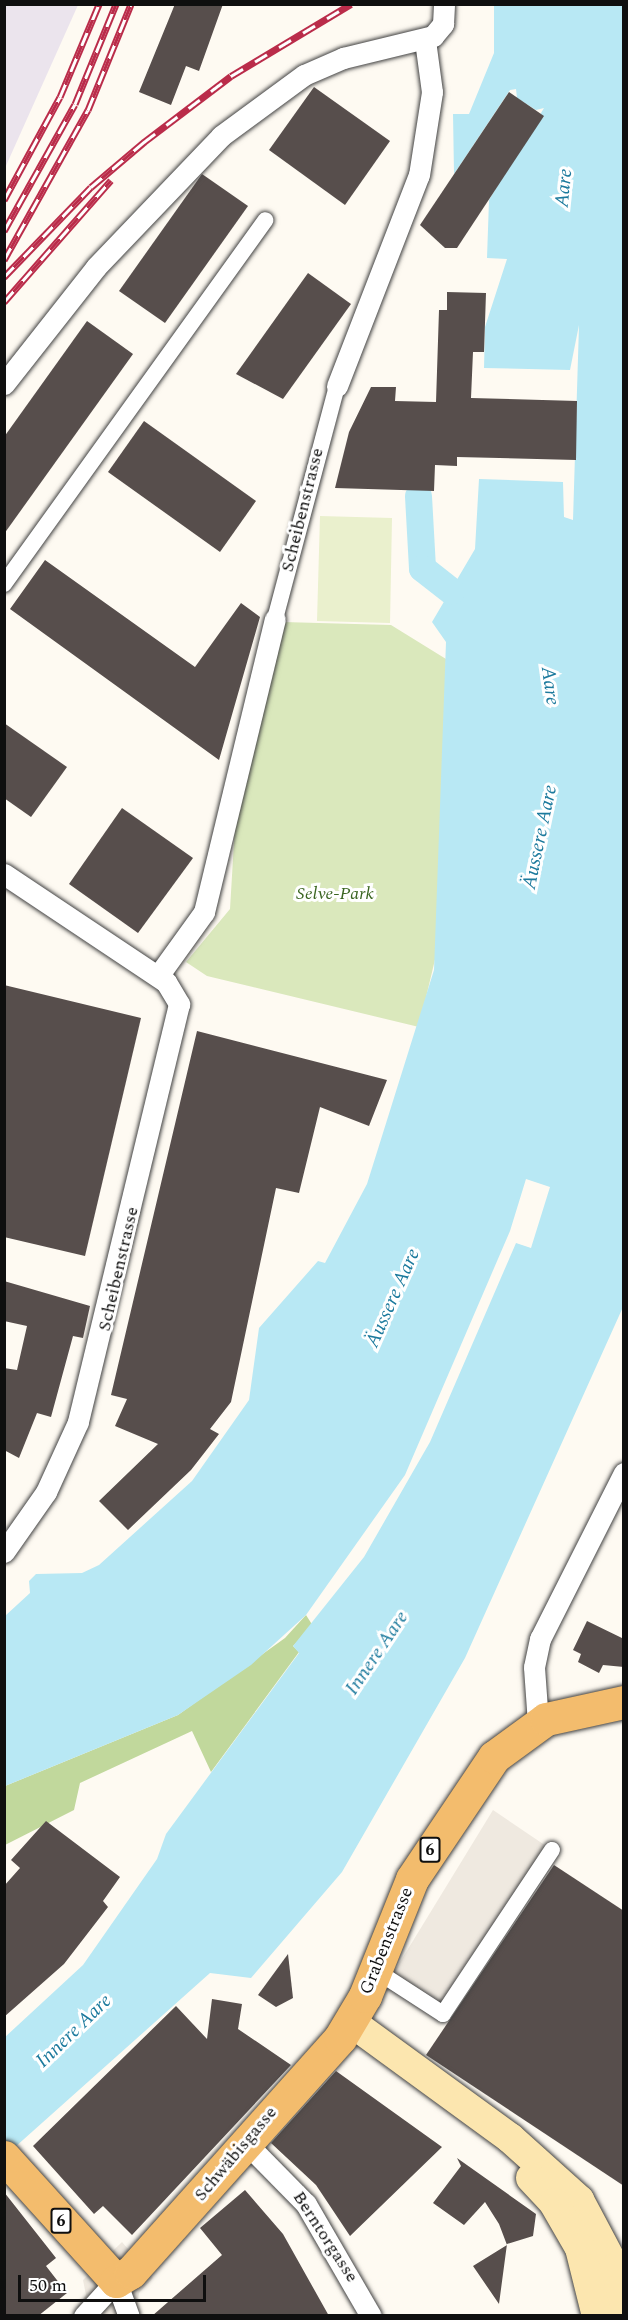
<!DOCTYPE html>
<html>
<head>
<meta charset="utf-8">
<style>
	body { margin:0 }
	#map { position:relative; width:628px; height:2320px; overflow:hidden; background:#fefaf2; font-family:Spectral,serif }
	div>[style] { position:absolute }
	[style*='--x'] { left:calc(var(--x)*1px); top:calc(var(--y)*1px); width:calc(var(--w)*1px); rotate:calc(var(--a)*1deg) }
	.industrial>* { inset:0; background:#ebe4ed }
	.green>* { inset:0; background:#dae8bc }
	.forest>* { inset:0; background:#c1d89c }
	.pitch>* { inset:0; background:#eaf0cd }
	.plaza>* { inset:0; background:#efe9e0 }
	.water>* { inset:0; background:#b8e8f4 }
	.canal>* { height:27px; margin:-13.5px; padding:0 13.5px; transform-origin:13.5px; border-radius:13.5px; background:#b8e8f4 }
	.building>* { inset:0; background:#574e4c }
	.roads { filter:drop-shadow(0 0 2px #424242) drop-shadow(0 0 2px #424242) }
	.pedestrian>* { height:16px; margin:-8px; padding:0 8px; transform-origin:8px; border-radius:8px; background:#fff }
	.minor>* { height:21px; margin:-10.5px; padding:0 10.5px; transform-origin:10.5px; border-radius:10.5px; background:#fff }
	.secondary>* { height:30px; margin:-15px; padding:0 15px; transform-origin:15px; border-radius:15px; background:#fce6af }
	.primary>* { height:33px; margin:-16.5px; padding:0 16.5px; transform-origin:16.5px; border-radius:16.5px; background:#f3bc6d }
	.rail>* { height:7px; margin-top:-3.5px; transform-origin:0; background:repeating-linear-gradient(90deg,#fff 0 14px,#ba2c4a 0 28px); box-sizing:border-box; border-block:2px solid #ba2c4a }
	span { translate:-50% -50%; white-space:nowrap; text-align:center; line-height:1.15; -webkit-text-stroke:6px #fff; paint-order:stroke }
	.shield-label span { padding:2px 4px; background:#fff; border:2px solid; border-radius:4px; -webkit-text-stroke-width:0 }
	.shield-label { font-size:16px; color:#0f0f0f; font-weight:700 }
	.street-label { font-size:18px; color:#0f0f0f }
	.park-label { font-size:18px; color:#3a6521; font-style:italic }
	.water-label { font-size:20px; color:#1c7a9d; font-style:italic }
	.frame { position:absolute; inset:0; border:6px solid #0f0f0f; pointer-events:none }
	.scale { position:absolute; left:18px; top:2275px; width:188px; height:27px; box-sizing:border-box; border:3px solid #0f0f0f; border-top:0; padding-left:8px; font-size:18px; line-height:21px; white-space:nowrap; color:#0f0f0f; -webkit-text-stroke:4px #fff; paint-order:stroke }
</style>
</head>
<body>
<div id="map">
	<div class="industrial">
		<div style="clip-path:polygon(5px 4px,78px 5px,5px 168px,4px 5px)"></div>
	</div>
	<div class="green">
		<div style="clip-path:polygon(283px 622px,391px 625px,446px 659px,437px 951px,419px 1027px,207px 976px,186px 962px,230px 909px,236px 809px)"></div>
	</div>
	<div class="forest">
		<div style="clip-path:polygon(306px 1615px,313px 1626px,293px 1646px,299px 1652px,211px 1772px,192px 1731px,80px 1783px,74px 1810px,5px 1845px,5px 1786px,178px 1715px,285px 1638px)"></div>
	</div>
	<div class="pitch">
		<div style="clip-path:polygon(320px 516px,392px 518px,390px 623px,317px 621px)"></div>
	</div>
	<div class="plaza">
		<div style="clip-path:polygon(493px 1810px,552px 1850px,443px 2014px,389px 1980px)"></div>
		<div style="clip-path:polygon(122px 2242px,153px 2278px,139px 2293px,136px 2315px,83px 2315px,77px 2307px,86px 2295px,83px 2280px)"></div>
	</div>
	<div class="water">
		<div style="clip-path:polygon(494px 5px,623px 5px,623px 1307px,465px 1658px,342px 1872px,251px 1978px,210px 1973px,5px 2156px,4px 2038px,83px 1965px,157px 1859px,166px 1834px,299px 1653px,293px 1646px,364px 1557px,430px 1442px,516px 1243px,531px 1248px,550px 1187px,526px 1179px,510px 1231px,405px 1475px,306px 1615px,251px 1665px,178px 1715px,5px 1786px,5px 1616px,30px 1593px,29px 1581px,36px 1574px,82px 1573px,99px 1565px,192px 1481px,249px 1400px,259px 1328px,318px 1261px,325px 1263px,367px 1184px,434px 970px,446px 642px,432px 622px,475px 549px,479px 479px,563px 482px,564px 517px,573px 520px,579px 325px,570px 370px,484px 368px,485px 327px,507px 259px,487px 258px,489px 200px,544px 108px,536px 110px,517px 98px,516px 89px,510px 90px,454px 174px,453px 114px,469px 114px,494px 53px)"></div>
	</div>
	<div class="canal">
		<div style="--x:418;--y:496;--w:72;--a:86.8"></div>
		<div style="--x:422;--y:568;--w:37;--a:38"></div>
	</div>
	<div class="building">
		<div style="clip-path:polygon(175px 4px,223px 4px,199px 71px,186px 66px,171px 105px,139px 92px)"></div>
		<div style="clip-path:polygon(314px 87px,390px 141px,345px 205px,269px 150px)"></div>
		<div style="clip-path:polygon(509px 92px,544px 116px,457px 248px,445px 248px,420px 225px)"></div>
		<div style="clip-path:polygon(202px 174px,248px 206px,165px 323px,119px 291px)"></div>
		<div style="clip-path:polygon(308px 273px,351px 304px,283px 399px,236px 374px)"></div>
		<div style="clip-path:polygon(447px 292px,486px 293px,484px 352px,473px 352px,471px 398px,577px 401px,576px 460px,457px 457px,457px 466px,435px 465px,434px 491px,335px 488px,349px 432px,371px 387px,396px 387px,395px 401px,436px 402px,439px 310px,447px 310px)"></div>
		<div style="clip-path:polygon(87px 321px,133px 354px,4px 534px,4px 437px)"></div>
		<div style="clip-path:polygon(144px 421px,256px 501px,220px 552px,108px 472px)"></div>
		<div style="clip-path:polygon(45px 560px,195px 667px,241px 603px,260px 617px,219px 760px,10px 609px)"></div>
		<div style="clip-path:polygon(4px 723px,67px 767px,31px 817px,4px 798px)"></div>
		<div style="clip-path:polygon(122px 808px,193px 858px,138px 933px,69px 884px)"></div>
		<div style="clip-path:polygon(4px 985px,141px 1018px,85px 1256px,4px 1237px)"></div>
		<div style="clip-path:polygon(197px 1031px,387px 1080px,369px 1126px,320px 1107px,299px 1193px,276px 1188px,231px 1402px,210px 1429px,219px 1434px,191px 1470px,128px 1530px,99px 1501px,158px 1444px,115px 1426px,127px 1399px,111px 1395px)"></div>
		<div style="clip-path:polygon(4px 1281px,90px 1306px,83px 1338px,73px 1336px,51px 1417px,37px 1413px,19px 1458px,4px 1450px,4px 1368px,17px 1370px,27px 1326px,4px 1321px)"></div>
		<div style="clip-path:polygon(587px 1621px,624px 1639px,624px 1667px,603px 1665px,599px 1673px,578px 1662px,581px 1654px,573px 1650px)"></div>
		<div style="clip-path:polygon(46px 1821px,120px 1877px,103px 1901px,108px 1907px,64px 1964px,4px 2017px,4px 1886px,20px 1868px,11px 1860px)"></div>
		<div style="clip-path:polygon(554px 1865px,624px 1911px,624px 2186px,426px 2055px)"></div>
		<div style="clip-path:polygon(288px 1954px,293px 1998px,276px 2007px,258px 1995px)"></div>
		<div style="clip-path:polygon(212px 1999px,242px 2004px,238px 2029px,291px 2065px,132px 2235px,103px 2206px,94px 2214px,33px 2146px,176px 2006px,207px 2039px)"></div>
		<div style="clip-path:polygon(336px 2071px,442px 2147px,350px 2236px,316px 2185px,271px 2143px)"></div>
		<div style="clip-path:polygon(457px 2158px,536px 2214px,533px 2236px,507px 2244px,499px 2304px,473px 2266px,507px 2245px,499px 2224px,485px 2202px,464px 2225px,433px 2203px,461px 2166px)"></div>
		<div style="clip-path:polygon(245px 2190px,283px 2234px,329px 2316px,152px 2316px,222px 2255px,200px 2228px)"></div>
		<div style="clip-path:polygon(4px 2192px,56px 2258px,46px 2266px,67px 2293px,38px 2316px,4px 2316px)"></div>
	</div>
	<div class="roads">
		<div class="pedestrian">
			<div style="--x:4;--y:584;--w:448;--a:-54.3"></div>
			<div style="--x:275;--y:619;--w:241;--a:-75.1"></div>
			<div style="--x:375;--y:1970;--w:81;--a:32.9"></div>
			<div style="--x:443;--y:2014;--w:197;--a:-56.4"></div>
		</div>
		<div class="minor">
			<div style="--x:4;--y:384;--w:149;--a:-51.8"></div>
			<div style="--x:96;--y:267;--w:181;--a:-46.3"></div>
			<div style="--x:221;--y:136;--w:103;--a:-36.3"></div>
			<div style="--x:304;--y:75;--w:43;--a:-23.6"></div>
			<div style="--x:343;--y:58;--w:93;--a:-13.7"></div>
			<div style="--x:433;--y:36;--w:16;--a:-50"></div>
			<div style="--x:443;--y:24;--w:20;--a:-87"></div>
			<div style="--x:337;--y:386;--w:226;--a:-68.8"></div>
			<div style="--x:419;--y:175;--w:84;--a:-81.1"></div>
			<div style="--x:432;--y:92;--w:52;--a:-97.7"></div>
			<div style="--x:4;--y:874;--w:195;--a:33.7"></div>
			<div style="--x:166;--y:982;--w:26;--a:59"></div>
			<div style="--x:179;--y:1004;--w:430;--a:103.6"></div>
			<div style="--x:78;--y:1422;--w:77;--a:114.6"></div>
			<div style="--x:46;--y:1492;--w:73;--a:125"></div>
			<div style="--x:158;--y:976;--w:79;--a:-54.3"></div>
			<div style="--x:204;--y:912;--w:301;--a:-76.4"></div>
			<div style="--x:538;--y:1723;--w:56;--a:-94.1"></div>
			<div style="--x:534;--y:1667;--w:29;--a:-78"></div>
			<div style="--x:540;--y:1639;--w:186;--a:-63.2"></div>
			<div style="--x:244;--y:2141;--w:88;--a:45.5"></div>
			<div style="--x:306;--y:2204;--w:129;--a:59.9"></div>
			<div style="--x:84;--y:2316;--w:47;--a:-47.6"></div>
			<div style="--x:116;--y:2281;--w:37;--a:70"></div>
		</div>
		<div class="secondary">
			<div style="--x:351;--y:2022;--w:197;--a:36.1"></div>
			<div style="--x:510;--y:2138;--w:93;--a:41.9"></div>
			<div style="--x:579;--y:2200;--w:77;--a:62.1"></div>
			<div style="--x:615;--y:2268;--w:22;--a:85"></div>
			<div style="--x:617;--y:2290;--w:27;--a:107"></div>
			<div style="--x:531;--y:2178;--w:34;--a:47"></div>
			<div style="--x:554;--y:2203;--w:52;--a:60"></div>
			<div style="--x:580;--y:2248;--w:70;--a:76"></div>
		</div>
		<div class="primary">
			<div style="--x:4;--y:2157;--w:167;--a:47.9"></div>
			<div style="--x:116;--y:2281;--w:17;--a:-31"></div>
			<div style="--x:131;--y:2272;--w:314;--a:-48.2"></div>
			<div style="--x:340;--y:2038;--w:49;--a:-59.2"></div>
			<div style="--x:365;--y:1996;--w:126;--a:-68.1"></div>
			<div style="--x:412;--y:1879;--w:147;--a:-56.1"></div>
			<div style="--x:494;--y:1757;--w:64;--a:-36.2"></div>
			<div style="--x:546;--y:1719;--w:80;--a:-12.3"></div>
		</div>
	</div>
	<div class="rail">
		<div style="--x:4;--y:200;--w:117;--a:-61.5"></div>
		<div style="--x:60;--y:97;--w:101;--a:-67.2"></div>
		<div style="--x:4;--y:231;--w:145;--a:-60.8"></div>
		<div style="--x:75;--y:104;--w:108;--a:-67.7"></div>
		<div style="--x:4;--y:260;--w:172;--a:-60.8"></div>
		<div style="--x:88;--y:110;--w:114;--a:-67.9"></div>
		<div style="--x:4;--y:277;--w:125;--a:-46"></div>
		<div style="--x:91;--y:187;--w:70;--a:-40.3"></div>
		<div style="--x:144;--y:142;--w:109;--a:-37.2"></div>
		<div style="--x:231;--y:76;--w:140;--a:-31"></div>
		<div style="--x:4;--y:302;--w:162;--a:-48.7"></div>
	</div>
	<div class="shield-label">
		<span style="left:430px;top:1850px">6</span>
		<span style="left:61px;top:2221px">6</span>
	</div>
	<div class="street-label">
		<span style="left:303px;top:510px;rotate:-76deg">Scheibenstrasse</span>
		<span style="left:119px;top:1269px;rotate:-77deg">Scheibenstrasse</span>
		<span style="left:387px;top:1941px;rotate:-68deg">Grabenstrasse</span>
		<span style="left:236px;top:2154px;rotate:-50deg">Schwäbisgasse</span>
		<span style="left:325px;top:2237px;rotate:57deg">Berntorgasse</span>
	</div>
	<div class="park-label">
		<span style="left:335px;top:894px">Selve-Park</span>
	</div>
	<div class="water-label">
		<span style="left:564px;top:188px;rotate:-84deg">Aare</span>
		<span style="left:550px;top:686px;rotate:82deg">Aare</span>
		<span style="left:540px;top:837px;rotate:-78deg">Äussere Aare</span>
		<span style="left:393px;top:1298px;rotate:-66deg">Äussere Aare</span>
		<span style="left:377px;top:1653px;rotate:-56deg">Innere Aare</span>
		<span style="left:74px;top:2031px;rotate:-44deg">Innere Aare</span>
	</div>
	<div class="frame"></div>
	<div class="scale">50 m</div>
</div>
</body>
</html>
